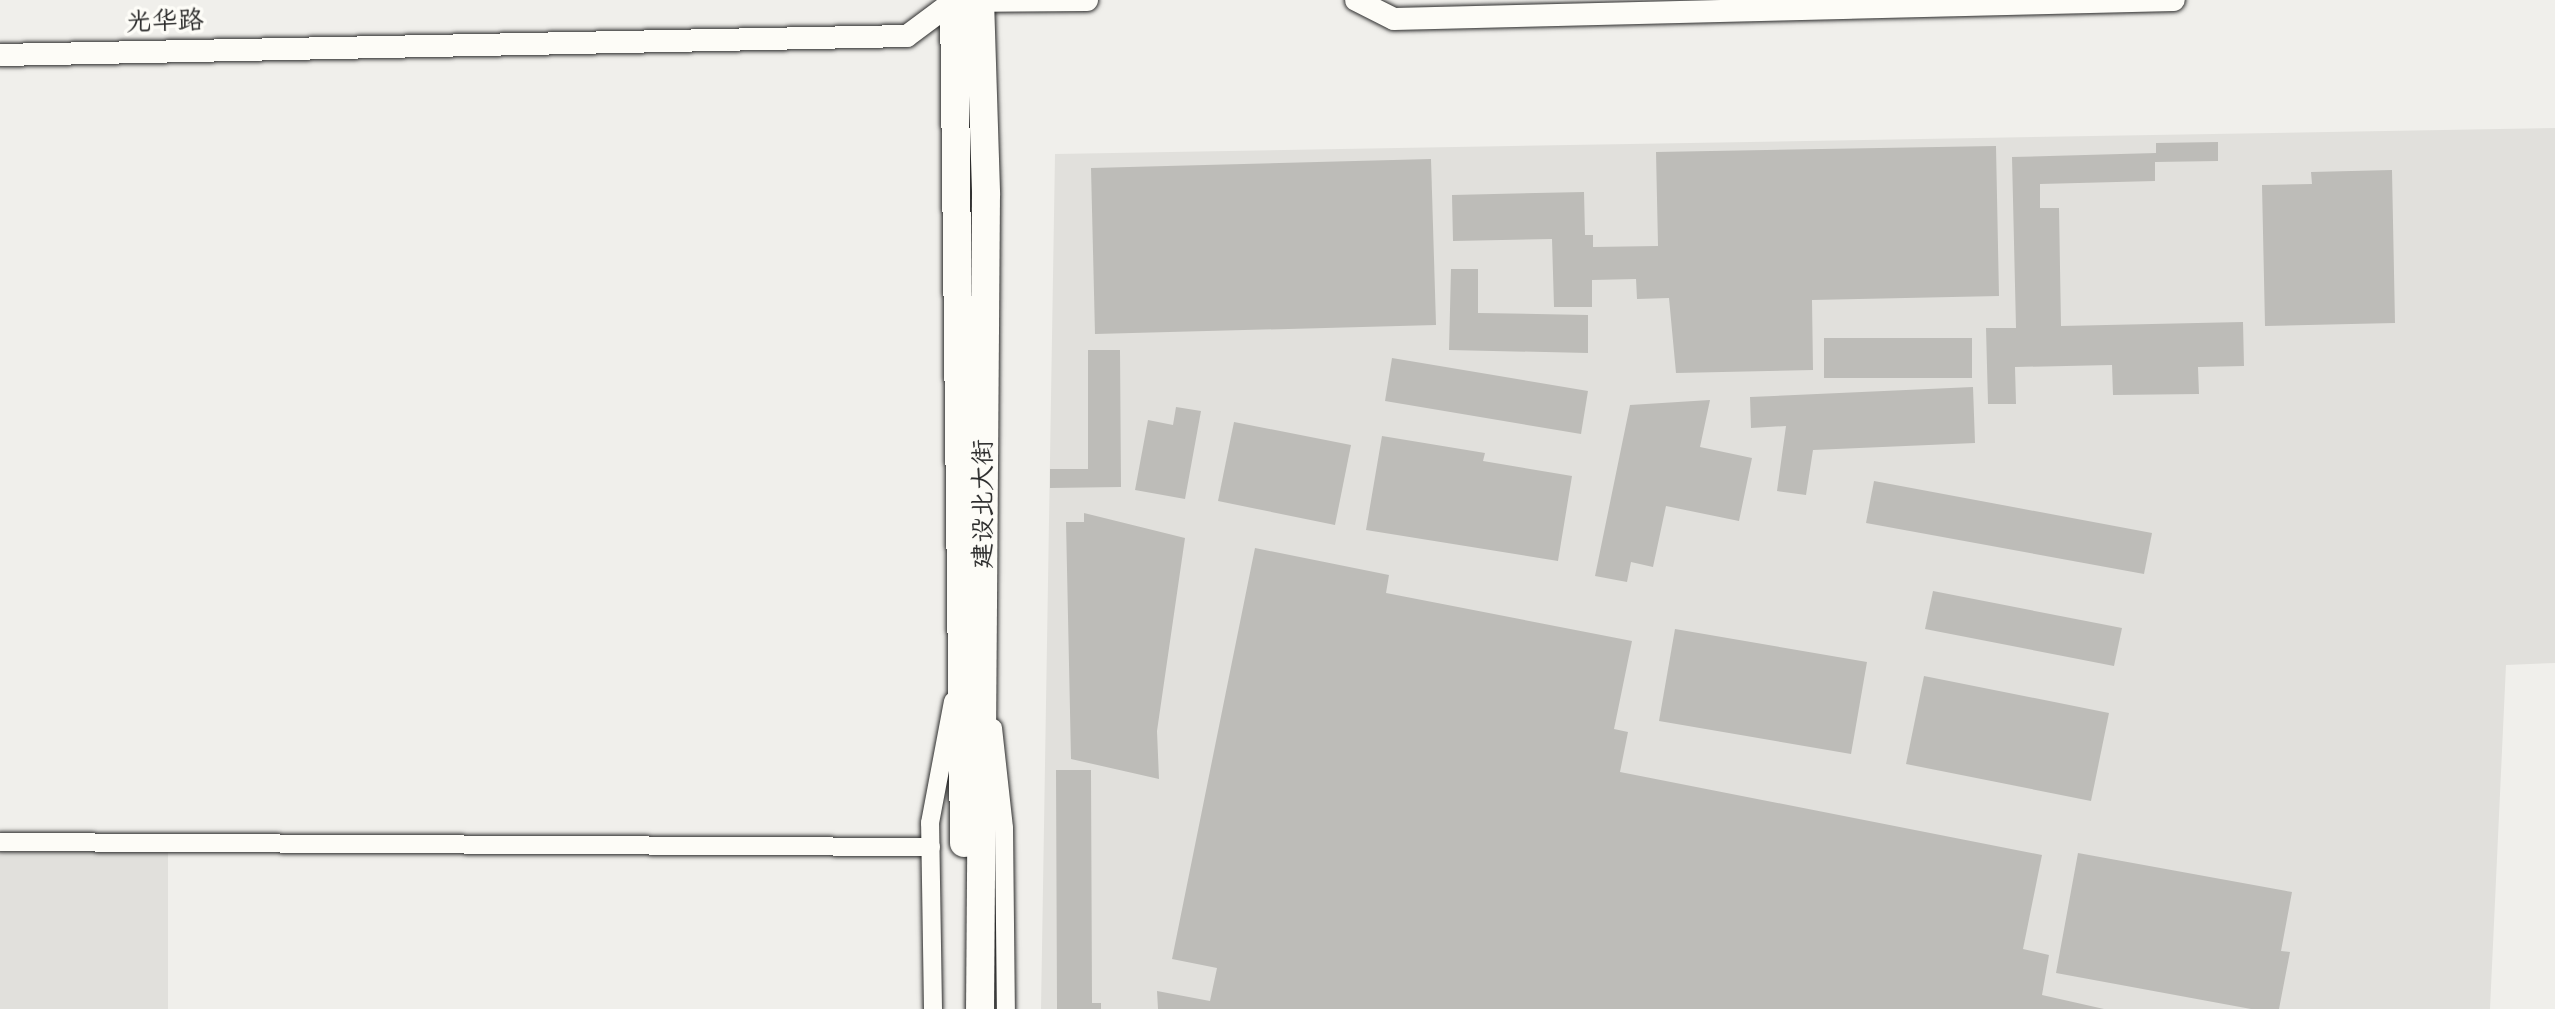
<!DOCTYPE html>
<html>
<head>
<meta charset="utf-8">
<style>
	body { margin:0 }
	#map { position:relative; width:2555px; height:1009px; overflow:hidden; background:#f0efeb; font-family:Kalam,"LXGW WenKai TC",sans-serif }
	div>[style] { position:absolute }
	[style*='--x'] { left:calc(var(--x)*1px); top:calc(var(--y)*1px); width:calc(var(--w)*1px); rotate:calc(var(--a)*1deg) }
	.built>* { inset:0; background:#e1e0dc }
	.building>* { inset:0; background:#bdbcb8 }
	.roads { filter:drop-shadow(0 0 2px #2b2b2b) drop-shadow(0 0 2px #2b2b2b) }
	.minor>* { height:18px; margin:-9px; padding:0 9px; transform-origin:9px; border-radius:9px; background:#fdfcf7 }
	.tertiary>* { height:22px; margin:-11px; padding:0 11px; transform-origin:11px; border-radius:11px; background:#fdfcf7 }
	.primary>* { height:28px; margin:-14px; padding:0 14px; transform-origin:14px; border-radius:14px; background:#fdfcf7 }
	span { translate:-50% -50%; white-space:nowrap; text-align:center; line-height:1.15; -webkit-text-stroke:7px #fdfcf7; paint-order:stroke }
	.street-label { font-size:26px; color:#2b2b2b }
</style>
</head>
<body>
<div id="map">
	<div class="built">
		<div style="clip-path:polygon(2555px 128px,2555px 663px,2506px 665px,2490px 1009px,1041px 1009px,1055px 154px)"></div>
		<div style="clip-path:polygon(168px 851px,168px 1009px,0 1009px,0 852px)"></div>
	</div>
	<div class="building">
		<div style="clip-path:polygon(2218px 142px,2218px 161px,2155px 162px,2155px 181px,2040px 184px,2040px 208px,2059px 208px,2061px 326px,2243px 322px,2244px 366px,2198px 367px,2199px 394px,2113px 395px,2112px 365px,2015px 367px,2016px 404px,1988px 404px,1986px 328px,2016px 328px,2012px 157px,2156px 153px,2156px 143px)"></div>
		<div style="clip-path:polygon(1996px 146px,1999px 296px,1812px 300px,1813px 370px,1676px 373px,1669px 298px,1637px 299px,1636px 279px,1592px 280px,1592px 307px,1554px 307px,1552px 239px,1453px 241px,1452px 195px,1584px 192px,1585px 235px,1593px 235px,1593px 247px,1658px 246px,1656px 152px)"></div>
		<div style="clip-path:polygon(1431px 159px,1436px 325px,1095px 334px,1091px 168px)"></div>
		<div style="clip-path:polygon(2392px 170px,2395px 323px,2265px 326px,2262px 185px,2312px 184px,2311px 172px)"></div>
		<div style="clip-path:polygon(1451px 269px,1478px 269px,1478px 313px,1588px 315px,1588px 353px,1449px 350px)"></div>
		<div style="clip-path:polygon(1824px 338px,1972px 338px,1972px 378px,1824px 378px)"></div>
		<div style="clip-path:polygon(1088px 350px,1120px 350px,1121px 487px,1050px 488px,1050px 469px,1088px 469px)"></div>
		<div style="clip-path:polygon(1392px 358px,1588px 391px,1581px 434px,1385px 401px)"></div>
		<div style="clip-path:polygon(1973px 387px,1975px 443px,1813px 450px,1806px 495px,1777px 491px,1786px 426px,1751px 428px,1750px 397px)"></div>
		<div style="clip-path:polygon(1710px 400px,1700px 447px,1752px 458px,1739px 521px,1666px 506px,1653px 567px,1631px 562px,1627px 582px,1595px 576px,1630px 405px)"></div>
		<div style="clip-path:polygon(1176px 407px,1201px 411px,1185px 499px,1135px 490px,1148px 420px,1173px 425px)"></div>
		<div style="clip-path:polygon(1234px 422px,1351px 445px,1335px 525px,1218px 501px)"></div>
		<div style="clip-path:polygon(1382px 436px,1485px 453px,1483px 461px,1572px 476px,1558px 561px,1366px 530px)"></div>
		<div style="clip-path:polygon(1874px 481px,2152px 533px,2144px 574px,1866px 523px)"></div>
		<div style="clip-path:polygon(1084px 513px,1185px 538px,1157px 731px,1159px 779px,1071px 759px,1066px 522px,1084px 522px)"></div>
		<div style="clip-path:polygon(1255px 548px,1389px 575px,1386px 593px,1632px 641px,1614px 729px,1628px 732px,1620px 772px,2042px 855px,2023px 949px,2049px 955px,2042px 995px,2104px 1009px,1158px 1009px,1157px 991px,1210px 1001px,1217px 968px,1172px 959px)"></div>
		<div style="clip-path:polygon(1933px 591px,2122px 628px,2114px 666px,1925px 629px)"></div>
		<div style="clip-path:polygon(1675px 629px,1867px 662px,1851px 754px,1659px 721px)"></div>
		<div style="clip-path:polygon(1924px 676px,2109px 713px,2091px 801px,1906px 764px)"></div>
		<div style="clip-path:polygon(1056px 770px,1091px 770px,1092px 1003px,1101px 1003px,1101px 1009px,1057px 1009px)"></div>
		<div style="clip-path:polygon(2078px 853px,2292px 892px,2281px 951px,2290px 952px,2279px 1009px,2251px 1009px,2056px 973px)"></div>
	</div>
	<div class="roads">
		<div class="minor">
			<div style="--x:993;--y:728;--w:101;--a:83.7"></div>
			<div style="--x:1004;--y:828;--w:181;--a:89.4"></div>
			<div style="--x:0;--y:842;--w:931;--a:0.31"></div>
			<div style="--x:933;--y:1009;--w:186;--a:-90.9"></div>
			<div style="--x:930;--y:823;--w:124;--a:-79.3"></div>
		</div>
		<div class="tertiary">
			<div style="--x:1356;--y:0;--w:42;--a:26.6"></div>
			<div style="--x:1394;--y:19;--w:780;--a:-1.4"></div>
			<div style="--x:0;--y:55;--w:907;--a:-1.2"></div>
			<div style="--x:907;--y:36;--w:59;--a:-36.7"></div>
			<div style="--x:954;--y:1;--w:133;--a:-0.4"></div>
		</div>
		<div class="primary">
			<div style="--x:954;--y:0;--w:843;--a:89.32"></div>
			<div style="--x:980;--y:0;--w:195;--a:88.2"></div>
			<div style="--x:986;--y:195;--w:814;--a:90.42"></div>
		</div>
	</div>
	<div class="street-label">
		<span style="left:165px;top:23px;rotate:-1deg">光华路</span>
		<span style="left:985px;top:504px;rotate:-90deg">建设北大街</span>
	</div>
</div>
</body>
</html>
